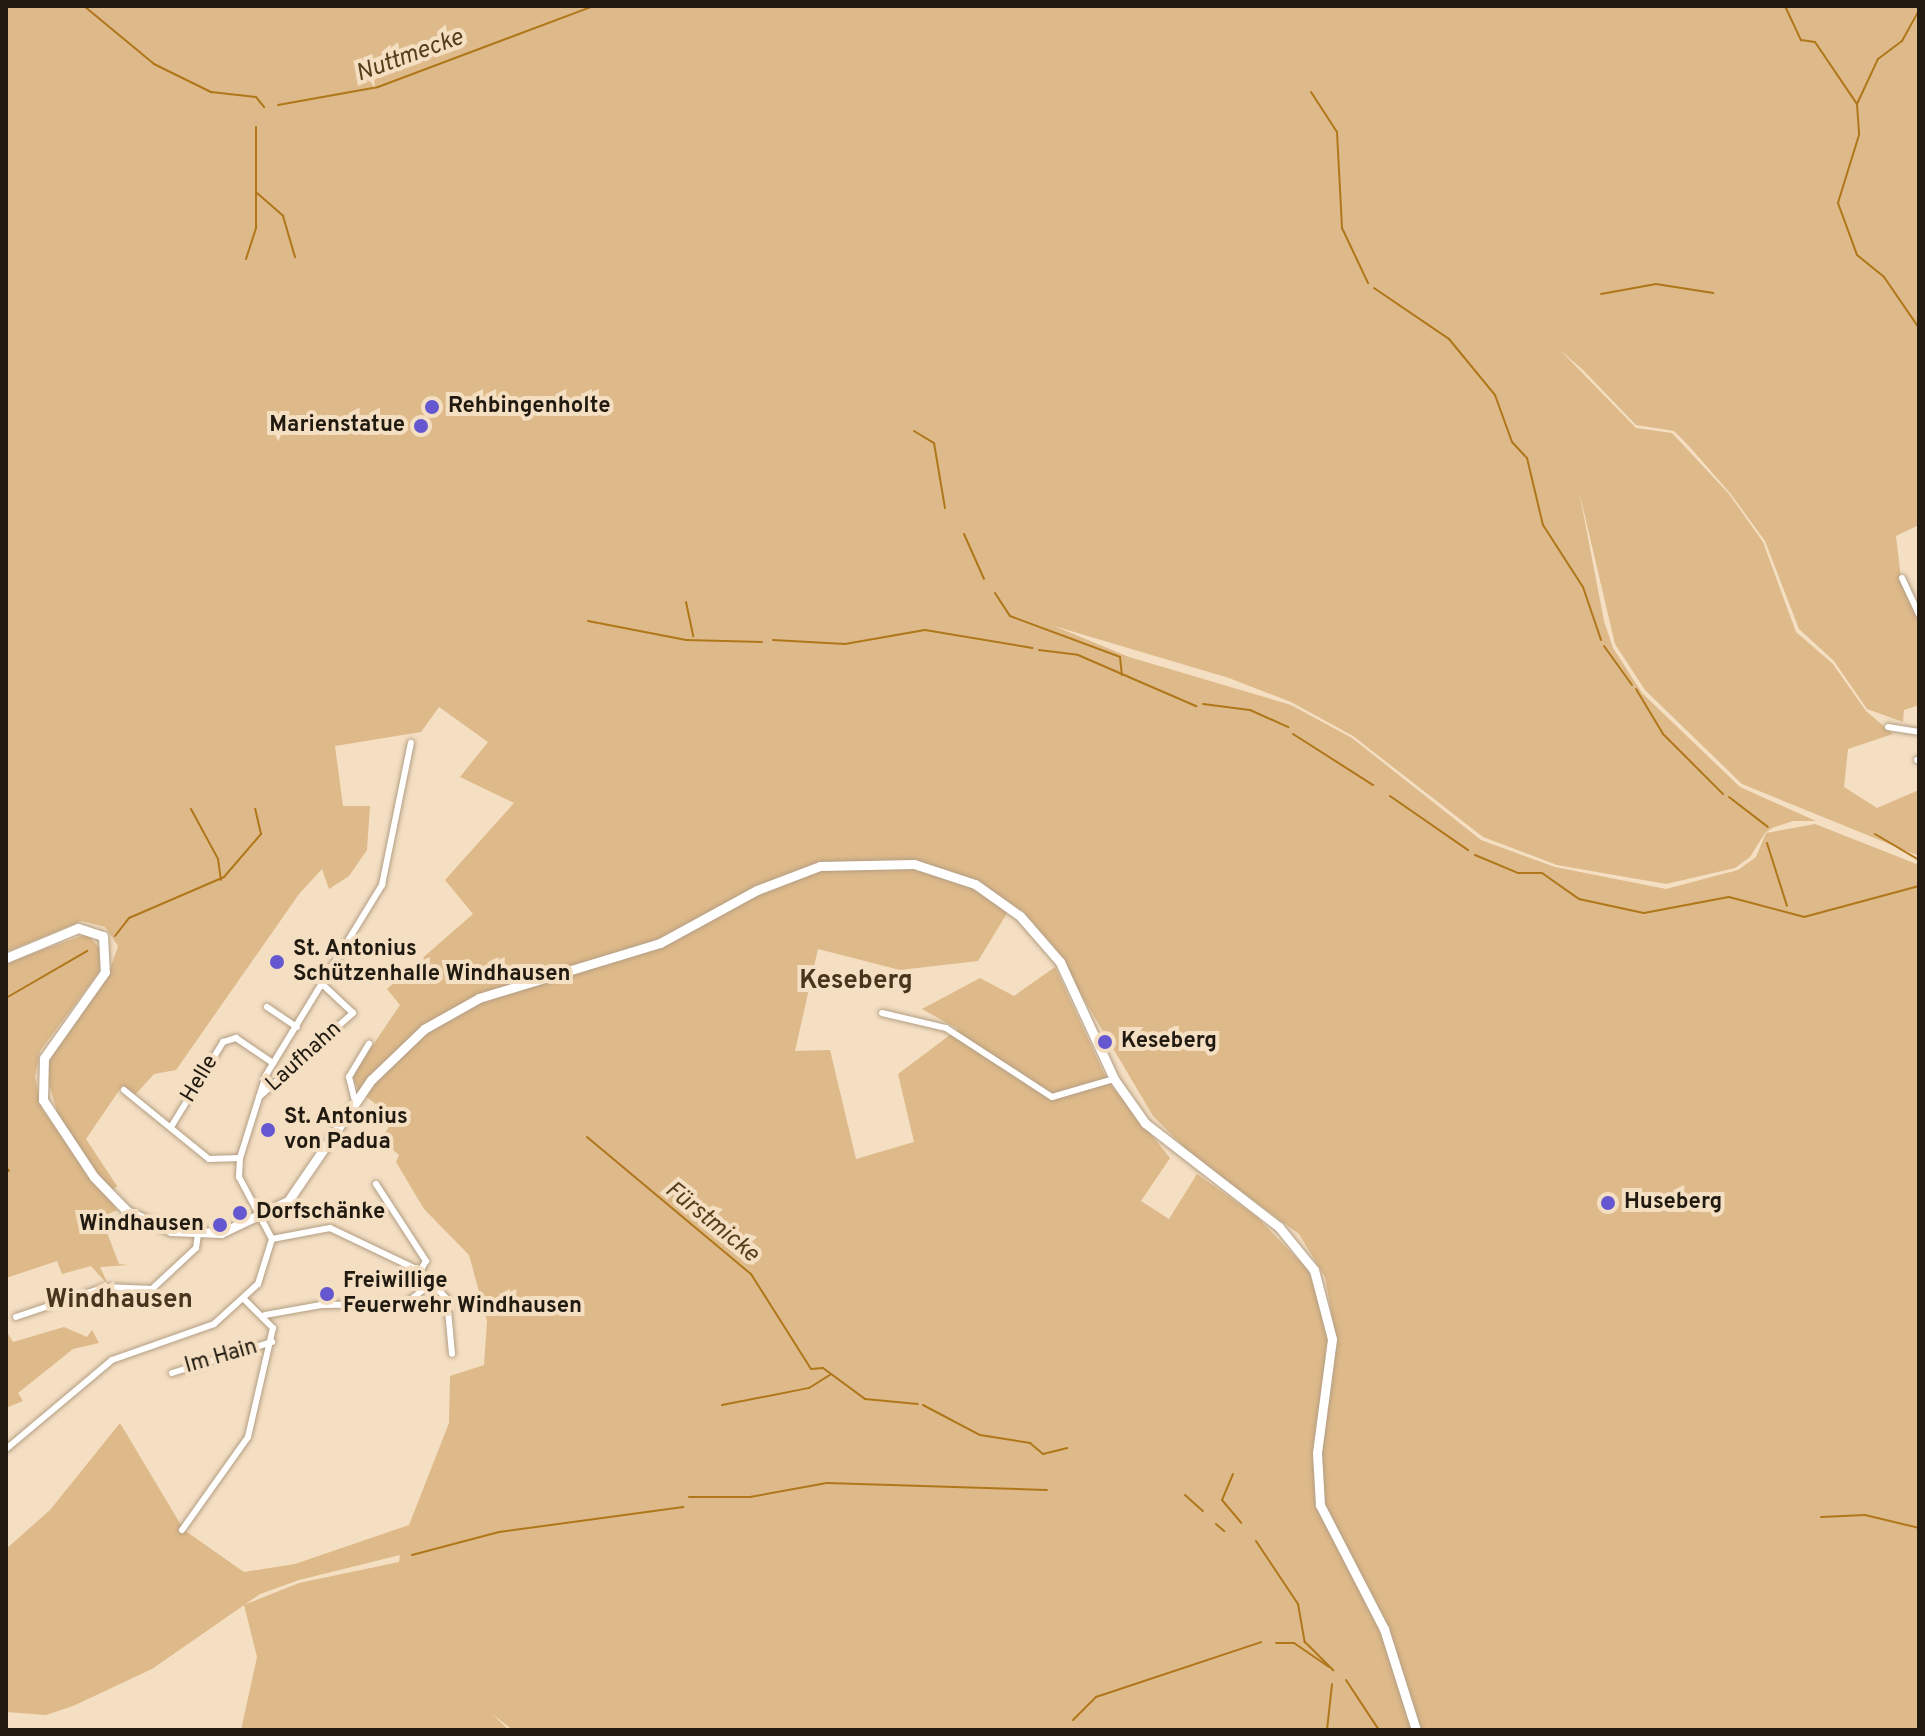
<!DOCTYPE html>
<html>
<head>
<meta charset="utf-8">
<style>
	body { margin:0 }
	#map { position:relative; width:1925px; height:1736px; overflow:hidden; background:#f4dfc3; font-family:Overpass,sans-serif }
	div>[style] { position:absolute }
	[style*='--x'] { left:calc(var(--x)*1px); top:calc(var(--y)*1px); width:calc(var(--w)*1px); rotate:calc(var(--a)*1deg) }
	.green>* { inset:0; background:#deb989 }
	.stream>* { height:2px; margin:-1px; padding:0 1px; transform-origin:1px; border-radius:1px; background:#b0771a }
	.roads { filter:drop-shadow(0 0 2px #b39e84) drop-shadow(0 0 2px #b39e84) }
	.street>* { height:6px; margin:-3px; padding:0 3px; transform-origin:3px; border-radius:3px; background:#fff }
	.secondary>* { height:9px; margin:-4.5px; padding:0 4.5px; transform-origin:4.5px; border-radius:4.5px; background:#fff }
	.dots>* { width:22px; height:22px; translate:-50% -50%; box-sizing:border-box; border:4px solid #f4dfc3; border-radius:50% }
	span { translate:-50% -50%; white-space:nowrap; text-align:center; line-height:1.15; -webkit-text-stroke:8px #f4dfc3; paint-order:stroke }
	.poi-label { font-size:22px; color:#211a10; font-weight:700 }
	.left { translate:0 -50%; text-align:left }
	.right { translate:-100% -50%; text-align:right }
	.street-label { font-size:22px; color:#211a10 }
	.water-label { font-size:24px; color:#573e1b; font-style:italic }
	.quarter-label { font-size:26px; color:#47351e; font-weight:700 }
	.frame { position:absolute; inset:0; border:8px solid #211a10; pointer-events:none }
</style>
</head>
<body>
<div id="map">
	<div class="green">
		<div style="clip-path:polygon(evenodd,6px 6px,1919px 6px,1919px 525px,1896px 536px,1901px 578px,1919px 616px,1919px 705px,1904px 710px,1903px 722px,1867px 709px,1834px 661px,1799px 629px,1765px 541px,1730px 493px,1688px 445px,1674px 431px,1636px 425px,1583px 370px,1560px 350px,1636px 428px,1672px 433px,1729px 494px,1763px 542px,1796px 632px,1833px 664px,1866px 711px,1893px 734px,1848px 749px,1844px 787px,1877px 808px,1919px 790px,1919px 856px,1742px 784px,1645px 690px,1615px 644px,1579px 491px,1604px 621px,1613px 648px,1642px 693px,1740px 787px,1816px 821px,1793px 821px,1772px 828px,1765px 833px,1750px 857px,1735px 868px,1666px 884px,1557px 865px,1483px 837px,1353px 736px,1291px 702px,1229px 678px,1054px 626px,1129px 657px,1291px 705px,1352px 738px,1481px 840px,1555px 867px,1666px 889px,1738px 870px,1756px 857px,1766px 833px,1815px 824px,1919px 865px,1919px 1730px,513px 1730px,492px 1714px,509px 1730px,241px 1730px,257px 1657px,244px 1605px,299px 1583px,399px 1562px,400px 1555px,299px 1580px,260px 1594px,152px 1669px,73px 1706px,46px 1715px,6px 1712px,6px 1549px,50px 1510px,120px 1423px,184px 1530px,244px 1572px,295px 1564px,409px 1525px,449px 1423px,450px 1376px,484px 1365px,487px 1321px,469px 1255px,424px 1209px,396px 1162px,399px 1155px,380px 1139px,395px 1119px,359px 1091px,352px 1076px,400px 1005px,387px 989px,473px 914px,445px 880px,514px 803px,460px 777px,488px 742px,439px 707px,421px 732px,335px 746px,343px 806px,370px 806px,367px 850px,349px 876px,329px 889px,322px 869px,299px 894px,176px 1070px,154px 1074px,135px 1095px,122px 1086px,86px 1139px,117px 1186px,111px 1192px,60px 1122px,46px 1073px,53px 1050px,108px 975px,118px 946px,105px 927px,82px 921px,6px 952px,6px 6px,1009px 910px,1022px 910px,1052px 945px,1153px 1116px,1194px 1157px,1299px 1234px,1325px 1277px,1338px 1351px,1308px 1270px,1257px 1217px,1197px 1174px,1169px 1219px,1141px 1201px,1170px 1158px,1107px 1080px,1055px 967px,1014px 996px,980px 978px,922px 1009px,958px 1029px,898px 1074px,914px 1142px,856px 1159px,830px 1050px,795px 1051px,818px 949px,900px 970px,978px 961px,1009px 910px)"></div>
		<div style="clip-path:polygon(87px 934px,104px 953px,99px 972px,40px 1051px,35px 1077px,42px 1109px,117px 1210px,104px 1216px,106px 1230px,119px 1264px,128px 1265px,100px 1267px,109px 1286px,91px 1266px,62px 1274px,57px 1261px,6px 1278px,6px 963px)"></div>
		<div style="clip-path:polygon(64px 1327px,87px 1337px,92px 1330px,99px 1343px,73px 1349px,18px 1393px,23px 1401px,6px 1408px,6px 1330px,13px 1342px)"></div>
	</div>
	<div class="stream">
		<div style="--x:84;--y:6;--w:91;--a:39.6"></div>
		<div style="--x:154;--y:64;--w:64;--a:26.2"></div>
		<div style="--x:211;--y:92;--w:45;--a:6.3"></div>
		<div style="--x:256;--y:97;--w:13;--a:51"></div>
		<div style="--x:1785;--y:6;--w:38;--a:65"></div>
		<div style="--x:1801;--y:40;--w:14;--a:8"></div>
		<div style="--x:1815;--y:42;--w:75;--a:55.9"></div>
		<div style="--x:1857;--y:104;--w:31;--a:86"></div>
		<div style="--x:1859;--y:135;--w:71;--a:107.2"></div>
		<div style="--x:1838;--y:203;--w:55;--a:69.9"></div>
		<div style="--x:1857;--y:255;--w:35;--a:39"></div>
		<div style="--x:1884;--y:277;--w:62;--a:55.5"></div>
		<div style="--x:1311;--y:92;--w:48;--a:57"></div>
		<div style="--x:1337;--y:132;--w:96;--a:87"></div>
		<div style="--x:1342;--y:228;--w:61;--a:64.7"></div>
		<div style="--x:1857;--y:104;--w:50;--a:-65"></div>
		<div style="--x:1878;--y:59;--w:30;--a:-37"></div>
		<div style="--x:1902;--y:41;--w:35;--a:-61"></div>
		<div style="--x:278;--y:105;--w:102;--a:-10.2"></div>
		<div style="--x:378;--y:87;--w:230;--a:-20.6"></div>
		<div style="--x:257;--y:193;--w:35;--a:41"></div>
		<div style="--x:283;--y:216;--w:43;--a:73.7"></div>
		<div style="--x:246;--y:259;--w:33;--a:-72"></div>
		<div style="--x:256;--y:228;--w:101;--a:-90"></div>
		<div style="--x:1374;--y:288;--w:91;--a:34.2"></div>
		<div style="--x:1449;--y:339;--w:72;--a:50.6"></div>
		<div style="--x:1495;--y:395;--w:50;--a:70.1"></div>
		<div style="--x:1512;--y:442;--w:22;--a:47"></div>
		<div style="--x:1527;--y:458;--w:69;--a:76.6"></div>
		<div style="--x:1543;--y:525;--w:74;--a:57.2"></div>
		<div style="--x:1583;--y:587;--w:56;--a:71.2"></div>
		<div style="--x:1601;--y:294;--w:56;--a:-10.3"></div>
		<div style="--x:1656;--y:284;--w:58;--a:9"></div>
		<div style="--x:914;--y:431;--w:23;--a:31"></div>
		<div style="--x:934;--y:443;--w:66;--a:80.4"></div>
		<div style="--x:964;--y:534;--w:49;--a:66"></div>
		<div style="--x:995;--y:593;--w:27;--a:57"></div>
		<div style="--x:1010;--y:616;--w:117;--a:20.4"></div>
		<div style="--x:1120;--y:657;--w:18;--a:84"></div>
		<div style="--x:686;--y:602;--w:35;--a:78"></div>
		<div style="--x:588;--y:621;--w:100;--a:11"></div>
		<div style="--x:686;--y:640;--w:76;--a:1.5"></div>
		<div style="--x:773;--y:640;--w:72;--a:3.2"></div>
		<div style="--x:845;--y:644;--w:81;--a:-9.9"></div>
		<div style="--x:925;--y:630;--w:109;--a:9.5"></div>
		<div style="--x:1604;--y:646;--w:48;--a:54.3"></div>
		<div style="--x:1039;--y:650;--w:39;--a:7"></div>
		<div style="--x:1078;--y:655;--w:129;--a:23.4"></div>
		<div style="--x:1636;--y:689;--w:52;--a:59"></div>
		<div style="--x:1663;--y:734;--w:85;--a:45"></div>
		<div style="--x:1203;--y:704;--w:47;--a:7.3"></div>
		<div style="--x:1250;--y:710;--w:42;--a:24.1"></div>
		<div style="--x:1293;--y:734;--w:95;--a:32.5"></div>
		<div style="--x:1390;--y:796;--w:95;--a:34.7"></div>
		<div style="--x:1729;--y:797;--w:49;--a:37.6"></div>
		<div style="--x:191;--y:809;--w:57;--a:61.6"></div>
		<div style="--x:218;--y:859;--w:21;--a:82"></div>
		<div style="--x:1875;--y:834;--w:51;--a:30.6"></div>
		<div style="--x:1767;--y:843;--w:66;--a:72.4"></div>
		<div style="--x:1475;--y:855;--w:47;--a:22.7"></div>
		<div style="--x:1518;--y:873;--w:24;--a:0"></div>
		<div style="--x:1542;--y:873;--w:45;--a:35.1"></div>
		<div style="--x:1579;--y:899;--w:66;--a:12.2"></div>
		<div style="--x:1644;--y:913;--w:86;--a:-10.7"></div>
		<div style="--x:1729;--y:897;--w:78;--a:14.9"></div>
		<div style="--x:1804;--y:917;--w:119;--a:-15.1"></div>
		<div style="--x:115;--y:936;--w:23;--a:-52"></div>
		<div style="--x:129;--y:918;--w:103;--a:-23.3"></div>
		<div style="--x:224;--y:877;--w:57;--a:-49.3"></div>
		<div style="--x:261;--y:834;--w:26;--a:-103"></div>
		<div style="--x:6;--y:998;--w:94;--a:-30.1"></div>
		<div style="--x:587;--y:1137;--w:214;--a:39.9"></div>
		<div style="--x:751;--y:1274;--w:112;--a:57.7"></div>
		<div style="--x:811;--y:1369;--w:12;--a:-5"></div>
		<div style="--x:823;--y:1368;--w:52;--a:36.4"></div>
		<div style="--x:865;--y:1399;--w:53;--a:5.4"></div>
		<div style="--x:6;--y:1167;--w:5;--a:53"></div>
		<div style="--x:722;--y:1405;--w:89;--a:-11.1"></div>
		<div style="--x:809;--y:1388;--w:25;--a:-32"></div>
		<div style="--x:923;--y:1405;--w:64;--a:27.8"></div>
		<div style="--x:980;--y:1435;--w:51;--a:9.1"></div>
		<div style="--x:1030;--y:1443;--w:17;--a:40"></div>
		<div style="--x:1043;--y:1454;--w:25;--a:-14"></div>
		<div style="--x:1233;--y:1474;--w:28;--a:113"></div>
		<div style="--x:1222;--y:1500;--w:30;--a:50"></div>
		<div style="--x:1185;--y:1495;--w:24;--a:42"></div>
		<div style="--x:689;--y:1497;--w:61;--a:0"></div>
		<div style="--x:750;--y:1497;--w:78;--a:-10.3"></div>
		<div style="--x:827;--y:1483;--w:220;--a:1.8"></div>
		<div style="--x:1821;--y:1517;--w:44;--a:-2.6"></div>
		<div style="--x:1865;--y:1515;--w:56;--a:13.5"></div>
		<div style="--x:1216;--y:1524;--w:11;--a:41"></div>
		<div style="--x:1256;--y:1541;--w:76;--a:56.3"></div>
		<div style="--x:1298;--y:1604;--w:39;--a:80"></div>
		<div style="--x:1305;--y:1642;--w:40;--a:45"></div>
		<div style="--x:412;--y:1555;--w:90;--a:-14.8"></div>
		<div style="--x:499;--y:1532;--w:186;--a:-7.7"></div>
		<div style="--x:1276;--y:1643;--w:18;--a:0"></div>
		<div style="--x:1294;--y:1643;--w:42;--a:34.4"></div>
		<div style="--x:1346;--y:1680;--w:60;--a:56.6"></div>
		<div style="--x:1073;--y:1720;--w:33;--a:-45"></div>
		<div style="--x:1096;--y:1697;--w:174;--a:-18.4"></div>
		<div style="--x:1327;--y:1730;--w:46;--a:-83.8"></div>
	</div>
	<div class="roads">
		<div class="street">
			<div style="--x:1902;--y:578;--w:40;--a:65"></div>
			<div style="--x:1888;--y:727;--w:31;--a:9"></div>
			<div style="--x:1917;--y:760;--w:2;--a:-27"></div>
			<div style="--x:267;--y:1007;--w:36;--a:34"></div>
			<div style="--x:882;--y:1013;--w:66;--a:13.2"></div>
			<div style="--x:946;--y:1028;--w:126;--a:33.1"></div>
			<div style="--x:1052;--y:1097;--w:65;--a:-16.2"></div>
			<div style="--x:124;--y:1090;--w:109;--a:39.1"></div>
			<div style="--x:209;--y:1159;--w:31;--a:-2"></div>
			<div style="--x:259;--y:1097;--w:126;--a:-41.8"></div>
			<div style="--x:353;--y:1013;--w:42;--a:-136.9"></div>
			<div style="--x:355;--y:1101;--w:25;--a:-104"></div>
			<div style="--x:349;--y:1077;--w:39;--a:-59"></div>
			<div style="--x:171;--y:1127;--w:100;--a:-58.5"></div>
			<div style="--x:223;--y:1042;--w:14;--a:-17"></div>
			<div style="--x:236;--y:1038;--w:45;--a:34"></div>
			<div style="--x:376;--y:1184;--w:92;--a:57"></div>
			<div style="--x:426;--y:1261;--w:12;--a:121"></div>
			<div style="--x:272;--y:1239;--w:59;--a:-10.7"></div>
			<div style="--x:330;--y:1228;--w:100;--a:25.5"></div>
			<div style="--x:420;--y:1271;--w:39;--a:46"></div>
			<div style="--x:447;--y:1299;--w:55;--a:84.8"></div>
			<div style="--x:265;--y:1315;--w:57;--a:-10.1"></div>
			<div style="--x:321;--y:1305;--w:84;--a:-0.7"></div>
			<div style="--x:405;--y:1304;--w:37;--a:-38"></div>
			<div style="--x:16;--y:1317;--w:94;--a:-18.6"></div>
			<div style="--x:105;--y:1287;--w:47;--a:2.4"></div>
			<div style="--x:152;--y:1289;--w:60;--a:-43"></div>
			<div style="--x:196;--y:1248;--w:14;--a:-82"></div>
			<div style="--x:172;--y:1373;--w:105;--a:-17.2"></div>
			<div style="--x:6;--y:1449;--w:138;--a:-40"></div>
			<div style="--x:112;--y:1360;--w:108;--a:-19.4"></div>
			<div style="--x:214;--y:1324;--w:59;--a:-42.3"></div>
			<div style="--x:258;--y:1284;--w:47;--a:-72.7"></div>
			<div style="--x:272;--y:1239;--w:70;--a:-118"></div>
			<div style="--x:239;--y:1177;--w:19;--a:-87"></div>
			<div style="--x:240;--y:1158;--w:87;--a:-72.6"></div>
			<div style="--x:266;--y:1075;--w:223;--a:-58.6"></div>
			<div style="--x:382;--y:885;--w:145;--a:-78.5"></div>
			<div style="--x:182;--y:1530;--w:114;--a:-54.6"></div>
			<div style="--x:248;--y:1437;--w:112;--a:-77.1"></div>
			<div style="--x:273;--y:1328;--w:42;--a:-135"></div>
		</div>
		<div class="secondary">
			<div style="--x:6;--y:958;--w:78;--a:-22.6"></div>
			<div style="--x:78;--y:928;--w:26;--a:18"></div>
			<div style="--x:103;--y:936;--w:36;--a:87"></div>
			<div style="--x:105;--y:972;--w:105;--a:125.3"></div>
			<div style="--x:44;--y:1058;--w:42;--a:91.4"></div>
			<div style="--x:43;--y:1100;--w:92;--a:56.5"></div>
			<div style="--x:94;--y:1177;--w:47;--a:45.9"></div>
			<div style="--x:127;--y:1211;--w:48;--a:24.4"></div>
			<div style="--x:171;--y:1231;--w:50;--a:2.3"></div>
			<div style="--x:221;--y:1233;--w:74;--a:-25.5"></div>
			<div style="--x:288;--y:1201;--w:147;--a:-55.6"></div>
			<div style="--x:371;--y:1080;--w:74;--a:-43.9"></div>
			<div style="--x:424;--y:1029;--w:63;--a:-29.4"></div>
			<div style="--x:479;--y:998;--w:189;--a:-16.9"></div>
			<div style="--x:660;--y:943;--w:111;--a:-28.7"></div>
			<div style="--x:757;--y:890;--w:67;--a:-20.9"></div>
			<div style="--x:820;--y:866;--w:94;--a:-1.2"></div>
			<div style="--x:914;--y:864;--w:64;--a:18.2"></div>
			<div style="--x:975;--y:884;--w:55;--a:35.4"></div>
			<div style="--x:1020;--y:916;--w:61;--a:49"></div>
			<div style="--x:1060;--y:962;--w:129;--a:65.2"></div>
			<div style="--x:1114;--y:1079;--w:54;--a:54.8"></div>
			<div style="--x:1145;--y:1123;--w:170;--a:37.8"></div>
			<div style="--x:1279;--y:1227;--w:55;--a:50.9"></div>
			<div style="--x:1314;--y:1270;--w:71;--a:75.4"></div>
			<div style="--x:1332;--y:1339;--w:115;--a:97.5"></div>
			<div style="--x:1317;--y:1453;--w:52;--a:86.7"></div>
			<div style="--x:1320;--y:1505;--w:140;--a:62.7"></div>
			<div style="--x:1384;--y:1629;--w:106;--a:72.4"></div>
		</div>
	</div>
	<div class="dots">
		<div style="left:432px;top:407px;background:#6457d0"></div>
		<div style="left:421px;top:426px;background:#6457d0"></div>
		<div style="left:277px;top:962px;background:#6457d0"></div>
		<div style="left:1105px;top:1042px;background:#6457d0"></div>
		<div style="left:268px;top:1130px;background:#6457d0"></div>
		<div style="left:1608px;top:1203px;background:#6457d0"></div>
		<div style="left:240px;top:1213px;background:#6457d0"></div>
		<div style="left:220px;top:1225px;background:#6457d0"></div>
		<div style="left:327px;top:1294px;background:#6457d0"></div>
	</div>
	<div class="poi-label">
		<span class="left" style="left:448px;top:407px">Rehbingenholte</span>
		<span class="right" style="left:405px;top:426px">Marienstatue</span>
		<span class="left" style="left:293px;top:962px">St. Antonius<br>Schützenhalle Windhausen</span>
		<span class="left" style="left:1121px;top:1042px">Keseberg</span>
		<span class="left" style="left:284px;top:1130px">St. Antonius<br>von Padua</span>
		<span class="left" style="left:1624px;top:1203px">Huseberg</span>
		<span class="left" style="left:256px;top:1213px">Dorfschänke</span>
		<span class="right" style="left:204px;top:1225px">Windhausen</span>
		<span class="left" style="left:343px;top:1294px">Freiwillige<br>Feuerwehr Windhausen</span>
	</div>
	<div class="street-label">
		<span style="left:304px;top:1057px;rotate:-42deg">Laufhahn</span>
		<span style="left:200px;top:1079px;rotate:-59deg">Helle</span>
		<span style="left:221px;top:1357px;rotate:-16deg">Im Hain</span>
	</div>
	<div class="water-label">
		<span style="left:410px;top:57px;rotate:-20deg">Nuttmecke</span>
		<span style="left:711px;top:1223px;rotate:39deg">Fürstmicke</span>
	</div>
	<div class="quarter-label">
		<span style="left:856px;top:982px">Keseberg</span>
		<span style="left:119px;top:1301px">Windhausen</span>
	</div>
	<div class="frame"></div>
</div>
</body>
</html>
